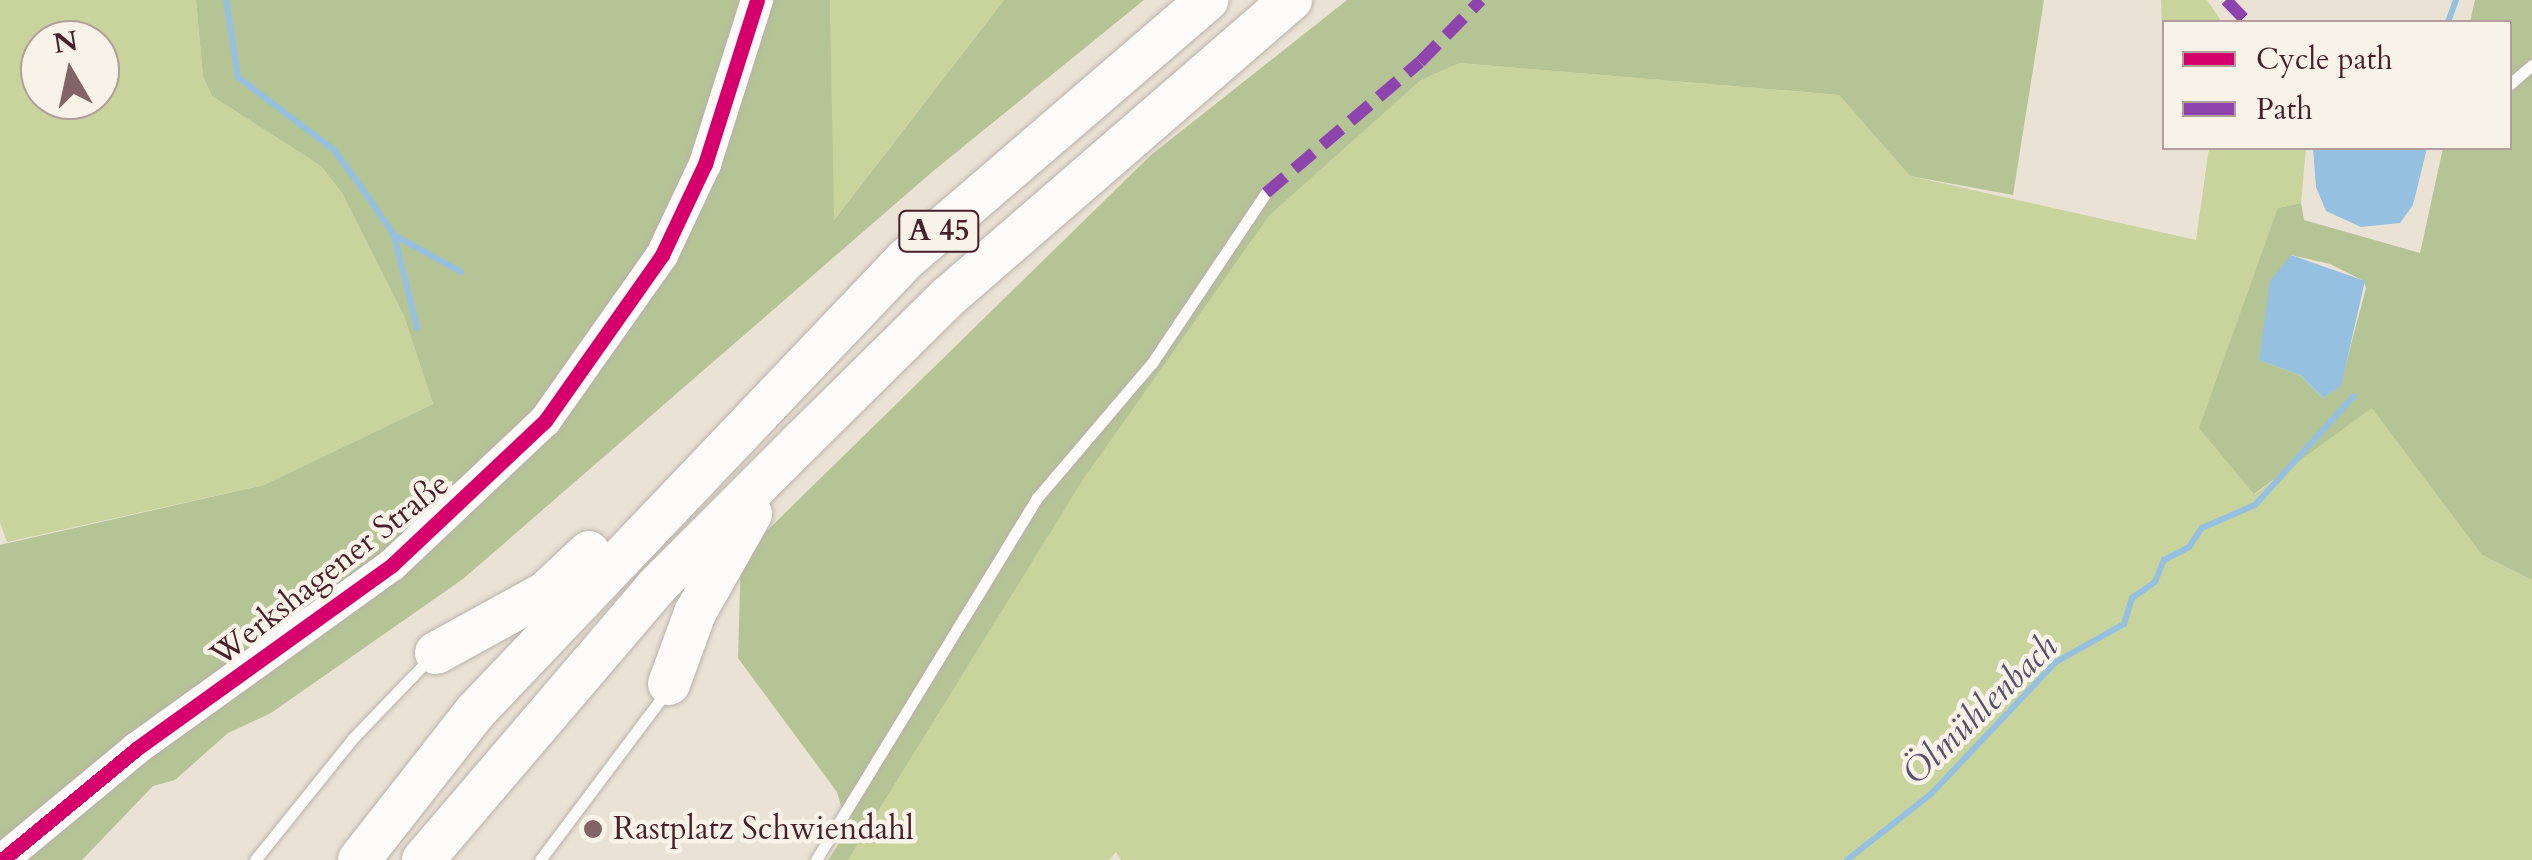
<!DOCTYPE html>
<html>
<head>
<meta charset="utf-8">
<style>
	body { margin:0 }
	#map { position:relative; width:2532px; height:860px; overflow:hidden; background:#eae2d4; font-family:Cardo,serif }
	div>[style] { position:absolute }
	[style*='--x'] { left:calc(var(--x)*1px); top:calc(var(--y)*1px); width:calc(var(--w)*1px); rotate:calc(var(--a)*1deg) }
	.green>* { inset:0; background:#c8d49c }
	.forest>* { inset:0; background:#b5c495 }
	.water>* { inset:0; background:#95c0e0 }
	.stream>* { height:6px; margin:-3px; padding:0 3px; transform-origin:3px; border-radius:3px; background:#95c0e0 }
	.roads { filter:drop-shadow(0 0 2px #bab1aa) drop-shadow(0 0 2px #bab1aa) }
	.lane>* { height:11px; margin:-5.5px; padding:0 5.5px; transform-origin:5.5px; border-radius:5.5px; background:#fcfbf9 }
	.secondary>* { height:32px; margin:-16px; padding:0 16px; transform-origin:16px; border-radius:16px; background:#fcfbf9 }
	.highway>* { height:42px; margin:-21px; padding:0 21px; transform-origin:21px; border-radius:21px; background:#fcfbf9 }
	.quiet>* { height:12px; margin-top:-6px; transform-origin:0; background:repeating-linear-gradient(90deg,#8e44ad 0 25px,transparent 0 37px) }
	.cycleway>* { height:15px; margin:-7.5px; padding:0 7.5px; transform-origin:7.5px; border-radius:7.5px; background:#d6006c }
	.dots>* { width:28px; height:28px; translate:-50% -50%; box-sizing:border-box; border:5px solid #f7f3e8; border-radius:50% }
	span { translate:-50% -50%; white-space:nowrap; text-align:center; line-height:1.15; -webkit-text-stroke:9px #f7f3e8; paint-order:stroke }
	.shield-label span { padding:2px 8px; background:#f7f3e8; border:2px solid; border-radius:8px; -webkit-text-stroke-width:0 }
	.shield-label { font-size:30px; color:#4a1f2b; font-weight:700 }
	.street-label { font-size:32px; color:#4a1f2b }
	.poi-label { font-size:32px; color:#4a1f2b }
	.left { translate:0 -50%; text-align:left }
	.water-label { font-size:35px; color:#57526c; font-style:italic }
	.legend { position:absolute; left:2162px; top:20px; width:350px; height:130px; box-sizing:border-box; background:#f7f3e8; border:2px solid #b29e9c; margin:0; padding:12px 18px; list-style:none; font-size:30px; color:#4a1f2b }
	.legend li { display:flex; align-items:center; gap:20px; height:50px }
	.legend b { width:50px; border:2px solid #b29e9c }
	.north { position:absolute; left:20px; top:20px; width:100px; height:100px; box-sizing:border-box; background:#f7f3e8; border:2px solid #b29e9c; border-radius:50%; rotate:351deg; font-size:28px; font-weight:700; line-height:40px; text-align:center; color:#4a1f2b }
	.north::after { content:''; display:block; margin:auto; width:35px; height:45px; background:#826366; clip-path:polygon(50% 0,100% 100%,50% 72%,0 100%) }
</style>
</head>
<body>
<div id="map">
	<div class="green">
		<div style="clip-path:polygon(evenodd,0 0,196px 0,203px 77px,212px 96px,321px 166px,342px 193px,404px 316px,433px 404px,264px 485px,7px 542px,0 522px,0 0,40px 40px,100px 40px,100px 100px,40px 100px,40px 40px)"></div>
		<div style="clip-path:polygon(830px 0,1004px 0,833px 221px)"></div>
		<div style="clip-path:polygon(2161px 0,2207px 0,2222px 22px,2164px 22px,2164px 84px)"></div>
		<div style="clip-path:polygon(1458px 63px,1839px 95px,1910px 176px,2196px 240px,2209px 148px,2306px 148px,2301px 203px,2278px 208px,2255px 494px,2372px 407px,2482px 555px,2532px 580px,2532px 860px,1121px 860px,1116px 852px,1109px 860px,848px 860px,1082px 480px,1269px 216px,1421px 80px)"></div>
	</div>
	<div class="forest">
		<div style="clip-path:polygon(196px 0,830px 0,834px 220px,1004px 0,1144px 0,932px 172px,463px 579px,271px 713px,228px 733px,175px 780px,153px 786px,82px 860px,0 860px,0 545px,264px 485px,433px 404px,404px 316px,342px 193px,321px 166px,212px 96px,203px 77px)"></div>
		<div style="clip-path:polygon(1347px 0,2044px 0,2013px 195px,1910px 176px,1839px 95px,1459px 63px,1421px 80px,1269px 216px,1082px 481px,848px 860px,828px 860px,848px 830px,837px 792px,738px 658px,741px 556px,1151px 155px)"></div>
		<div style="clip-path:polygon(evenodd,2475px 0,2532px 0,2532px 580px,2482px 555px,2372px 408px,2254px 494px,2199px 428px,2278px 208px,2301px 203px,2304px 220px,2420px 253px,2443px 148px,2510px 148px,2510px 22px,2470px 22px,2475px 0,2291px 255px,2330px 264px,2364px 281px,2366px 288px,2340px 386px,2323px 398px,2300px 375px,2259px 360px,2291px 255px)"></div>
	</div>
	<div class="water">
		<div style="clip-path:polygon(2313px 148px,2427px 148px,2413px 205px,2400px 223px,2361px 227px,2326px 211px,2316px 187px)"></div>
		<div style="clip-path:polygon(2291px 255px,2365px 281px,2341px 386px,2323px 398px,2300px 375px,2259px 360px,2270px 281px)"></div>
	</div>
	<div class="stream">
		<div style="--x:226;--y:0;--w:78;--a:81.1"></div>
		<div style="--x:238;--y:77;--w:121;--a:37.2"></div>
		<div style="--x:334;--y:150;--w:46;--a:53.9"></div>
		<div style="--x:361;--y:187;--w:58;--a:55.5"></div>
		<div style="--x:394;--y:235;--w:96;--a:76.1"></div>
		<div style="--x:2448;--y:22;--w:23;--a:-70"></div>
		<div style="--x:394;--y:235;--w:77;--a:28.9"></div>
		<div style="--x:1847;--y:860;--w:107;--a:-38.2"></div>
		<div style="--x:1931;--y:794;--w:182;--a:-46.6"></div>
		<div style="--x:2056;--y:662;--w:78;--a:-29.2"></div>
		<div style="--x:2124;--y:624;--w:27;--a:-73"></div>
		<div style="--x:2132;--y:598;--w:28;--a:-35"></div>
		<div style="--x:2155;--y:582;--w:24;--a:-68"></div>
		<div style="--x:2164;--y:560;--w:28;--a:-27"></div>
		<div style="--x:2189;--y:547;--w:23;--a:-56"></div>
		<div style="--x:2202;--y:528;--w:58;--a:-23.5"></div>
		<div style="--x:2255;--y:505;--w:147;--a:-47.8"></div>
	</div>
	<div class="roads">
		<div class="lane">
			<div style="--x:2510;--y:84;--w:29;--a:-41"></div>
			<div style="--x:255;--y:860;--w:156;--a:-51.2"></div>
			<div style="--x:353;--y:738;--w:110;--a:-46.1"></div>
			<div style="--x:540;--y:860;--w:210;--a:-53.1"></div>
			<div style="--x:816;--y:860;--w:424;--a:-58.6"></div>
			<div style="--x:1037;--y:498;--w:177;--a:-49.6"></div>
			<div style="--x:1152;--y:363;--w:205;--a:-56.2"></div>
		</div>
		<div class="secondary">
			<div style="--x:2;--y:860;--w:174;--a:-39.6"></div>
			<div style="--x:136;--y:749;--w:315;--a:-35.7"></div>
			<div style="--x:392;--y:565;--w:210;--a:-43.3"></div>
			<div style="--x:545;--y:421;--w:203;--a:-54.8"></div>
			<div style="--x:662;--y:255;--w:101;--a:-64.7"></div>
			<div style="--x:705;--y:164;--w:172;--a:-72.4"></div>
		</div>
		<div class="highway">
			<div style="--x:436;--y:653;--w:124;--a:-28.8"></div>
			<div style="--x:545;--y:593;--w:60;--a:-43"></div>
			<div style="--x:669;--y:684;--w:76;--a:-69.9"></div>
			<div style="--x:695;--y:613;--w:114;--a:-60.5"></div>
			<div style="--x:359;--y:860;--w:188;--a:-51.9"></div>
			<div style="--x:475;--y:712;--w:624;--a:-46.43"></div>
			<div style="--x:905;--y:260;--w:399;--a:-40.7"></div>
			<div style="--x:423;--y:860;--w:359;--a:-49.5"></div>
			<div style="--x:656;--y:587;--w:209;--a:-45"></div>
			<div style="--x:804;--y:439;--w:202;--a:-44.6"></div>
			<div style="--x:948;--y:297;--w:454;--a:-40.9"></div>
		</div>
	</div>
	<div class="quiet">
		<div style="--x:2226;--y:0;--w:30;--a:46"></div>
		<div style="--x:1266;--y:193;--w:202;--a:-40.4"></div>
		<div style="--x:1420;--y:62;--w:87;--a:-45.5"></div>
	</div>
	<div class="cycleway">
		<div style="--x:2;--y:860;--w:174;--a:-39.6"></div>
		<div style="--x:136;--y:749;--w:315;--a:-35.7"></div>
		<div style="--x:392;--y:565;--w:210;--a:-43.3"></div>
		<div style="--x:545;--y:421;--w:203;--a:-54.8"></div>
		<div style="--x:662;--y:255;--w:101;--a:-64.7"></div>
		<div style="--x:705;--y:164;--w:172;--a:-72.4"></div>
	</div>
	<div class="dots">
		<div style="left:593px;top:829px;background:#826366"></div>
	</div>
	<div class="shield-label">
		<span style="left:939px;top:231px">A 45</span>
	</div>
	<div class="street-label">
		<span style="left:330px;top:570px;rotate:-38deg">Werkshagener Straße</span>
	</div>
	<div class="poi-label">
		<span class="left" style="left:613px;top:829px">Rastplatz Schwiendahl</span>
	</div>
	<div class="water-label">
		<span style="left:1980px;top:710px;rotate:-44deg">Ölmühlenbach</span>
	</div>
	<ul class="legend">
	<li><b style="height:12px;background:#d6006c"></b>Cycle path</li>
	<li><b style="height:12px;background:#8e44ad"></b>Path</li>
	</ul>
	<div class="north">N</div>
</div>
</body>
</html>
